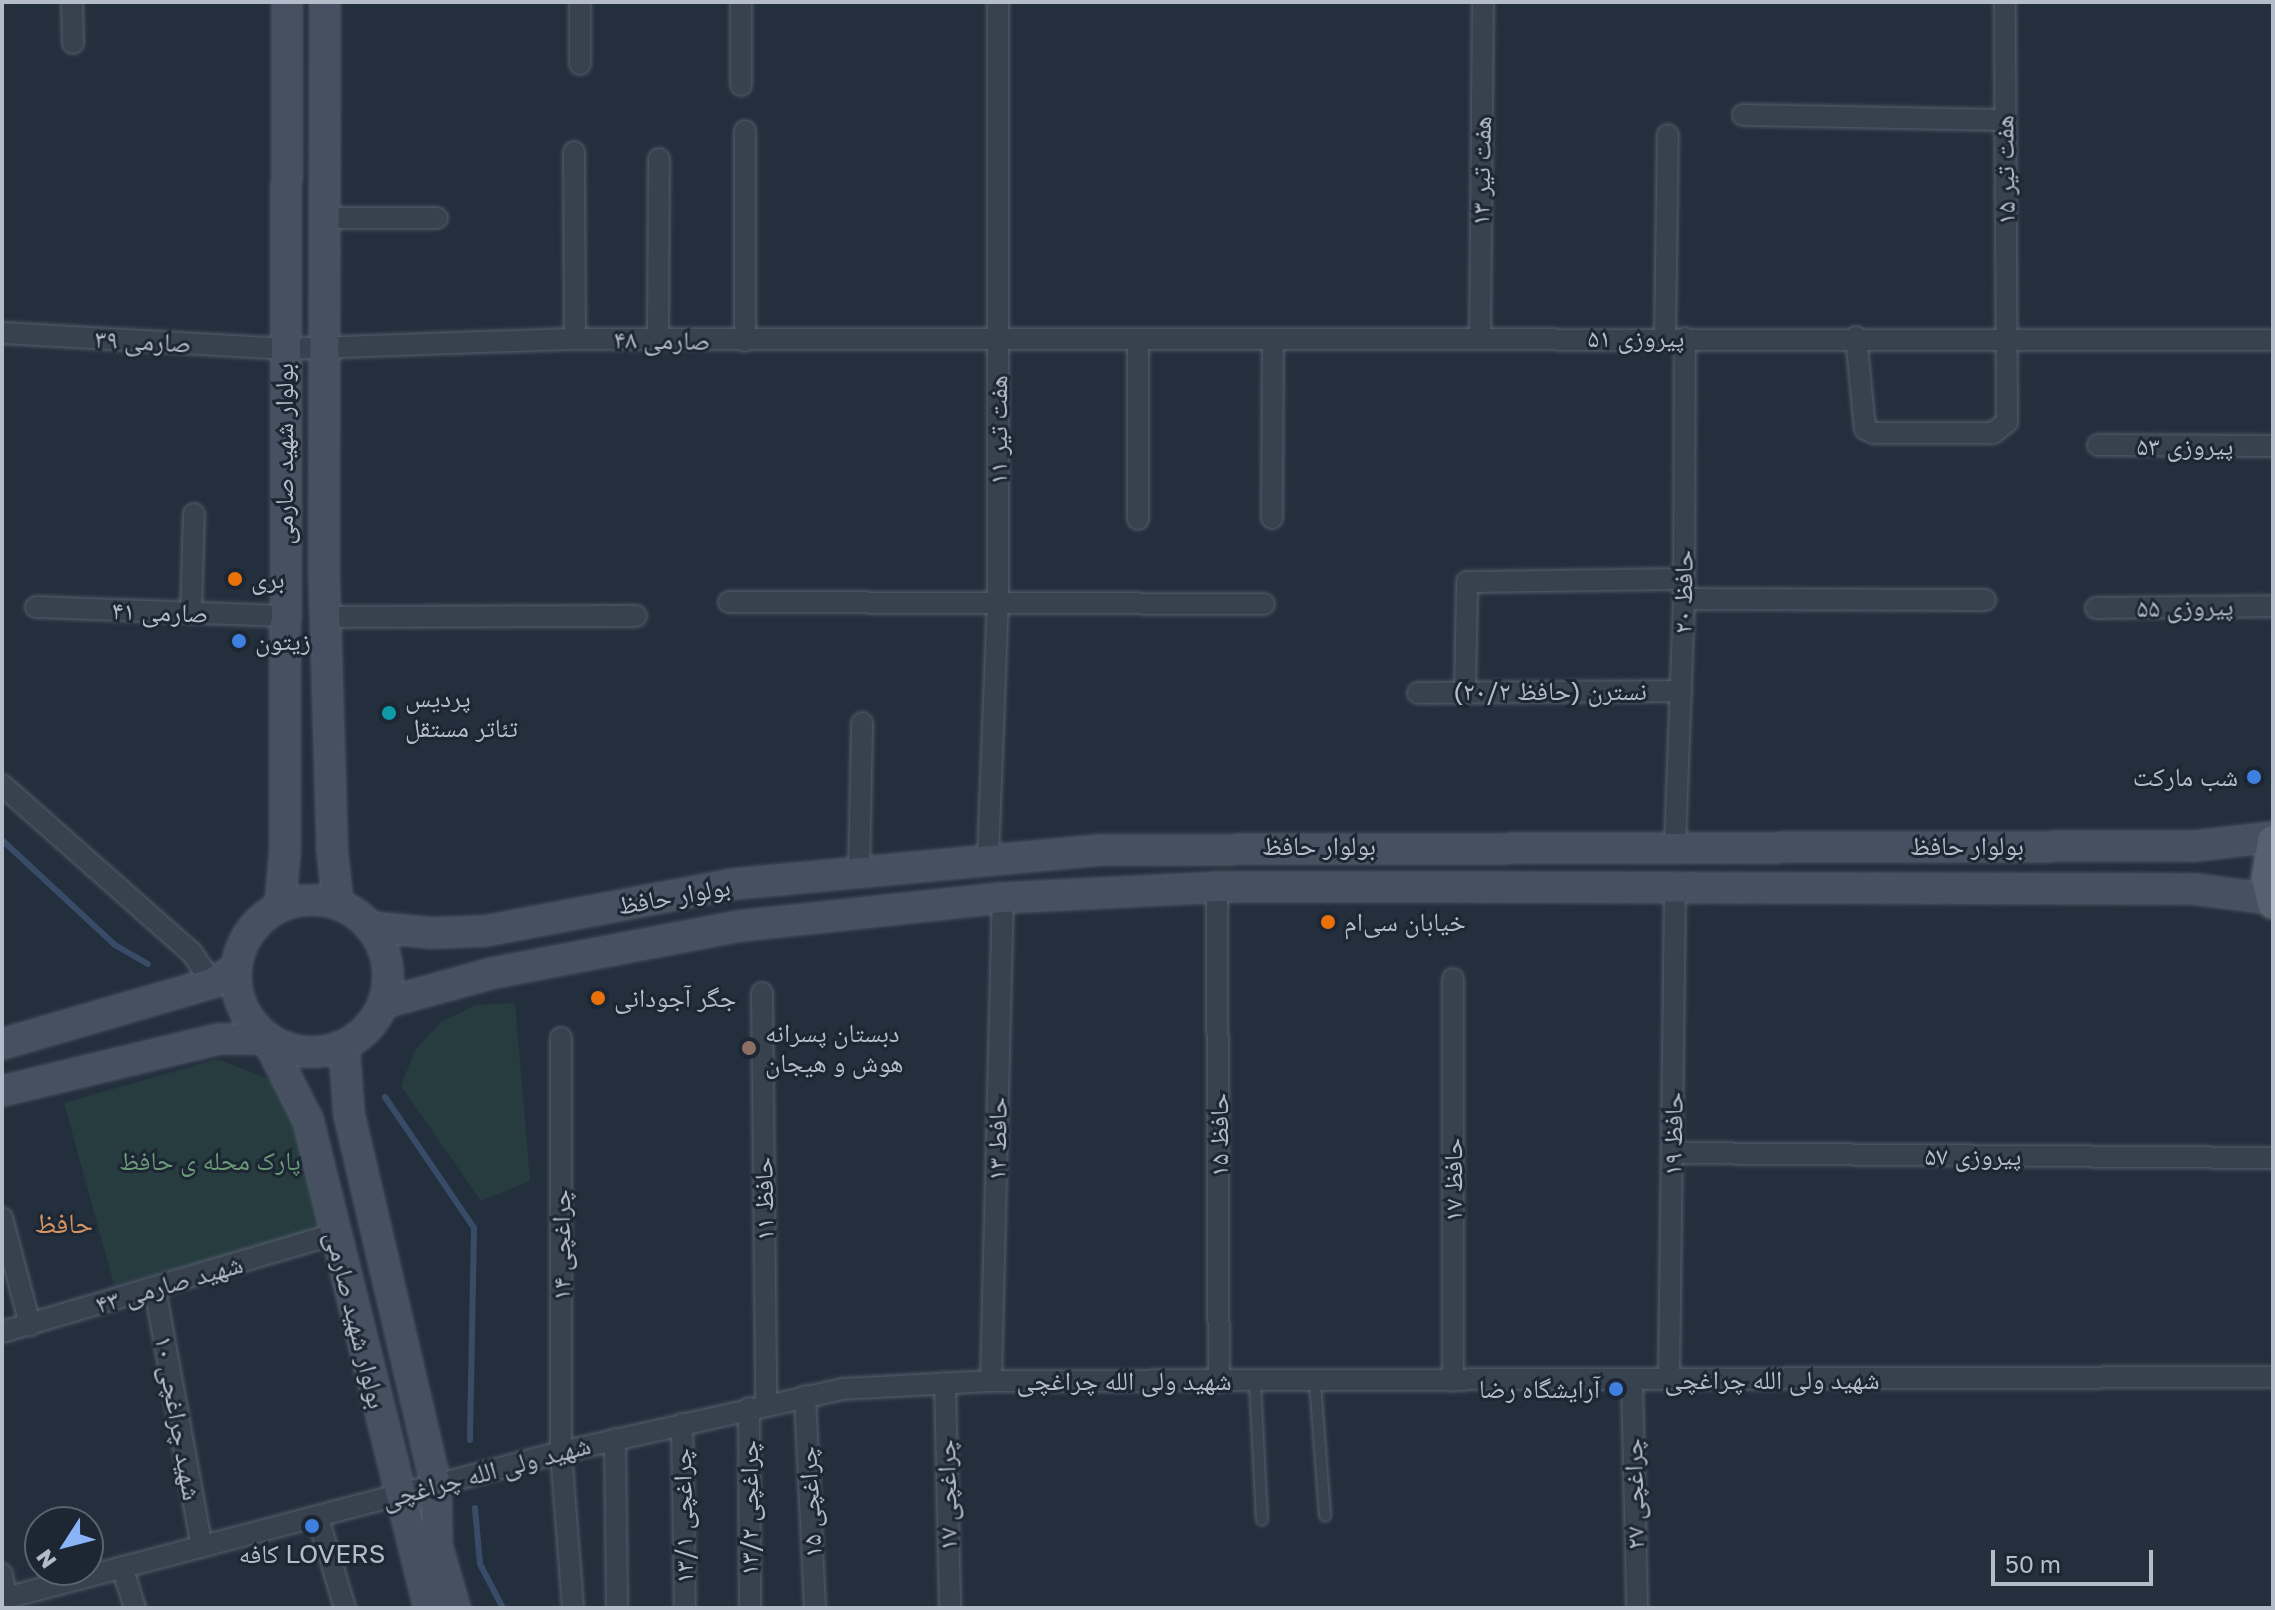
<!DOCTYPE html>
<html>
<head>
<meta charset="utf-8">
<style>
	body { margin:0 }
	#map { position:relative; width:2275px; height:1610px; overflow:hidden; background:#242f3e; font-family:"Golos Text","Noto Naskh Arabic",sans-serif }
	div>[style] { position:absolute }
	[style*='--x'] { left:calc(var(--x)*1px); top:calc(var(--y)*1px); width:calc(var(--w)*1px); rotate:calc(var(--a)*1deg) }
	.green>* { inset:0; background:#263c3f }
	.stream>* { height:6px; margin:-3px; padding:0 3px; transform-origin:3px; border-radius:3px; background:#394c67 }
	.roads { filter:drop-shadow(0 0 2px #565f6c) drop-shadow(0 0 2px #565f6c) }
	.lane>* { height:10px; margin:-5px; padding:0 5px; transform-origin:5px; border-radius:5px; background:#38414e }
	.street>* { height:20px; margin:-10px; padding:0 10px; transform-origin:10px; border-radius:10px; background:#38414e }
	.secondary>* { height:28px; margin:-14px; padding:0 14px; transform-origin:14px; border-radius:14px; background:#465061 }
	.secondary>.ring { margin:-14px; padding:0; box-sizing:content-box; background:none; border:28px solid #465061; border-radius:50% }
	.primary>* { height:30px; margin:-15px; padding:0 15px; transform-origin:15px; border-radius:15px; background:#56606e }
	.dots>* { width:22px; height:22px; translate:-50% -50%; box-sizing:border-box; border:4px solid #1d2633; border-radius:50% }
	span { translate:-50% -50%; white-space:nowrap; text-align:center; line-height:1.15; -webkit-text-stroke:6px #1d2633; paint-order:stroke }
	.street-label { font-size:26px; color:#b4bcc9 }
	.poi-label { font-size:26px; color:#b4bcc9 }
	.left { translate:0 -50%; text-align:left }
	.right { translate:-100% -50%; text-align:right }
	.park-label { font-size:26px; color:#6b9a76 }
	.neighbourhood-label { font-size:28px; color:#d59563 }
	.frame { position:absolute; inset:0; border:4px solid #b4bcc9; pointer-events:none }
	.north { position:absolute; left:24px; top:1506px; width:80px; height:80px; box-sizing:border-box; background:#1d2633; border:2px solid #59626f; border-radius:50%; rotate:234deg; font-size:22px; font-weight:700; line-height:32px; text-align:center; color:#b4bcc9 }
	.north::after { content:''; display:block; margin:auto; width:28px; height:36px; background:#8ab4f8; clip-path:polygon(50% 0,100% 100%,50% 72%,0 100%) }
	.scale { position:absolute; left:1991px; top:1550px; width:162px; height:36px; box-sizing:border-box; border:4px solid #b4bcc9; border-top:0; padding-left:10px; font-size:24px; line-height:28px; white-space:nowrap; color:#b4bcc9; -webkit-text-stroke:6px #1d2633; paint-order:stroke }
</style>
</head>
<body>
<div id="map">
	<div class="green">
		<div style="clip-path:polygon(515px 1003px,530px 1181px,481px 1201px,401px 1086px,415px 1050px,441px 1022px,476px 1005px)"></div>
		<div style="clip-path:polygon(217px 1059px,283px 1084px,325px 1215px,319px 1227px,301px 1236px,114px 1285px,64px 1103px)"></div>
	</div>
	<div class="stream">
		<div style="--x:2;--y:840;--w:154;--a:42.9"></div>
		<div style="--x:115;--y:945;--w:38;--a:30"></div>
		<div style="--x:385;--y:1097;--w:158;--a:55.8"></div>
		<div style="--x:474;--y:1228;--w:212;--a:91.1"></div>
		<div style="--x:475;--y:1508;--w:56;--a:84.9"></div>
		<div style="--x:480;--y:1564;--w:50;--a:62.4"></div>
	</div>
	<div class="roads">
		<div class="lane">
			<div style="--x:1255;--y:1382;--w:138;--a:87.1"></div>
			<div style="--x:1315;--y:1382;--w:134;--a:85.7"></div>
		</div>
		<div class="street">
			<div style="--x:72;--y:2;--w:41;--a:88.6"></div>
			<div style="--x:741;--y:2;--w:83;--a:90"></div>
			<div style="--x:580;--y:64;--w:62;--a:-90"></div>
			<div style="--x:1743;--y:115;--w:261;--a:1.1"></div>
			<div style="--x:745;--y:131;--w:210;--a:90"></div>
			<div style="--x:574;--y:152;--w:187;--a:89.7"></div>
			<div style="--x:324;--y:218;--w:113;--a:0"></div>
			<div style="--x:2;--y:333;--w:282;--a:3.2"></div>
			<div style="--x:284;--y:349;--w:291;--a:-2"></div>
			<div style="--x:575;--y:339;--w:1698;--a:0.03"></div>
			<div style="--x:1856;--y:337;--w:92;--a:84.4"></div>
			<div style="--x:1865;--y:429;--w:10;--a:24"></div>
			<div style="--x:1874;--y:433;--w:119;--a:0"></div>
			<div style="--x:1993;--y:433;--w:18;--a:-38"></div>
			<div style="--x:2007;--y:422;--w:420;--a:-90.3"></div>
			<div style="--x:1665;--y:338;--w:203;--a:-89.2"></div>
			<div style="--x:1480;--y:339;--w:337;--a:-89.5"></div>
			<div style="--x:658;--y:340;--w:181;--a:-89.7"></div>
			<div style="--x:1138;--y:342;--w:177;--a:90"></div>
			<div style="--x:2098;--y:445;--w:175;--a:0.3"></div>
			<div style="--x:1272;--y:518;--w:177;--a:-89.7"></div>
			<div style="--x:1684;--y:599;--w:301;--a:0.2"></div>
			<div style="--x:729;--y:602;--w:535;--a:0.21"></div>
			<div style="--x:36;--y:607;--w:248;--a:2.1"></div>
			<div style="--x:2096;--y:608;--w:177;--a:-0.6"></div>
			<div style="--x:191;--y:613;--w:99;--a:-88.3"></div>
			<div style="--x:325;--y:617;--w:311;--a:-0.2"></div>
			<div style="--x:1465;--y:690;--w:108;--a:-88.9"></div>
			<div style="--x:1467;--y:582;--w:217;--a:-0.8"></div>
			<div style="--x:1418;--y:693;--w:263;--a:-0.4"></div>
			<div style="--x:2;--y:785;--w:254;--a:41.5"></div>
			<div style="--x:192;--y:953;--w:36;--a:56"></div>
			<div style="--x:1675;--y:846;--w:247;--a:-87.9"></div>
			<div style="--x:1684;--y:599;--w:261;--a:-89.8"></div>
			<div style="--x:988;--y:858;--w:258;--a:-87.8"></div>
			<div style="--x:998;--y:600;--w:598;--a:-90"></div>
			<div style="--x:859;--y:871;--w:148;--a:-88.8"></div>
			<div style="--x:1217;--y:887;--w:495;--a:89.8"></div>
			<div style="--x:1453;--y:979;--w:402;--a:90"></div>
			<div style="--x:762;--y:993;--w:411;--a:89.4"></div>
			<div style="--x:561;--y:1038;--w:414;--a:90"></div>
			<div style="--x:561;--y:1452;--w:156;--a:85.6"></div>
			<div style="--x:1673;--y:1153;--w:600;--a:0.48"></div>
			<div style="--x:2;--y:1218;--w:111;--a:75.3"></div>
			<div style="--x:155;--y:1289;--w:262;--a:79.7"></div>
			<div style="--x:2;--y:1332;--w:347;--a:-16.4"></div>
			<div style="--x:1669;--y:1380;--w:492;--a:-89.3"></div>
			<div style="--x:991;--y:1381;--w:483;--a:-88.6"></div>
			<div style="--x:1632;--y:1381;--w:227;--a:88.7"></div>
			<div style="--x:945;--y:1383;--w:225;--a:88.7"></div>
			<div style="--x:805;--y:1396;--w:212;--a:87.3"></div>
			<div style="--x:749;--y:1408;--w:200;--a:89.7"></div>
			<div style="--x:682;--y:1424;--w:184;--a:89.1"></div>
			<div style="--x:615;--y:1439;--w:169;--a:89.3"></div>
			<div style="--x:318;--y:1518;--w:94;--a:73.3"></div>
			<div style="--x:122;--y:1567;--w:43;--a:72.4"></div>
			<div style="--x:2;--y:1574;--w:24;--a:81"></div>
			<div style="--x:2;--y:1599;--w:578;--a:-14.73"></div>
			<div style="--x:561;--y:1452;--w:288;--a:-12.6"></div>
			<div style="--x:842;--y:1389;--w:149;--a:-3.1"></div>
			<div style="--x:991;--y:1381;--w:1282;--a:-0.18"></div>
		</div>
		<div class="secondary">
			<div style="--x:325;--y:2;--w:570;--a:90.1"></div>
			<div style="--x:324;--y:572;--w:277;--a:88.3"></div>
			<div style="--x:332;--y:849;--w:55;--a:83.8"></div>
			<div class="ring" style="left:236px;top:900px;width:124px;height:124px"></div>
			<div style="--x:280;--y:906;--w:55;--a:-84.8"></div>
			<div style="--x:285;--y:851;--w:849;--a:-89.87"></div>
			<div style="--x:371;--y:927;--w:61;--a:5.6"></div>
			<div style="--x:432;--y:933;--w:53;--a:-2.2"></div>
			<div style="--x:485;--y:931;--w:253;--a:-10.7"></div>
			<div style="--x:734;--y:884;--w:368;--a:-5.3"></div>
			<div style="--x:1100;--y:850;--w:1095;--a:-0.21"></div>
			<div style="--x:2195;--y:846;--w:79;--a:-6.6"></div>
			<div style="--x:384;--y:1003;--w:113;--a:-15.4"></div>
			<div style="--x:493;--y:973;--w:251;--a:-10.8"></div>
			<div style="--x:740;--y:926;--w:264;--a:-6.1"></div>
			<div style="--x:1003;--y:898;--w:214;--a:-2.9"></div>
			<div style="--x:1217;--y:887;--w:236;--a:0"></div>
			<div style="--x:1453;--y:887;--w:741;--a:0.15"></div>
			<div style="--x:2194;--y:889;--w:78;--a:7.4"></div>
			<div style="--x:2;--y:1044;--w:219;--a:-16.2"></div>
			<div style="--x:212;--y:983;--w:27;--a:-31"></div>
			<div style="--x:344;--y:1046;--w:68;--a:85.8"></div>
			<div style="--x:349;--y:1114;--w:381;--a:76.8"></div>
			<div style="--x:436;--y:1485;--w:61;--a:89.1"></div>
			<div style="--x:437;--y:1546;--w:65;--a:73.8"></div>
			<div style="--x:2;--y:1091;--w:223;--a:-13.5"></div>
			<div style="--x:219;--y:1039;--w:48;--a:0"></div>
			<div style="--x:267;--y:1039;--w:91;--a:63.2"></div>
			<div style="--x:308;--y:1120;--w:503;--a:76.07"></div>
		</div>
		<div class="primary">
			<div style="--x:2273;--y:841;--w:37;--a:99"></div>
			<div style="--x:2267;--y:878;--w:26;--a:77"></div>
		</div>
	</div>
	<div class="dots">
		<div style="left:235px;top:579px;background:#e8710a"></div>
		<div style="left:239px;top:641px;background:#3f7fe0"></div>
		<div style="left:389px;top:713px;background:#0f9aa8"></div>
		<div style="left:2254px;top:777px;background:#3f7fe0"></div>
		<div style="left:1328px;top:922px;background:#e8710a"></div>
		<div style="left:598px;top:998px;background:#e8710a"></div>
		<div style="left:749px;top:1048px;background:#8d6e63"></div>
		<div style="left:1616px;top:1389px;background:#3f7fe0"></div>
		<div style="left:312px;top:1526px;background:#3f7fe0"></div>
	</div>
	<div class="street-label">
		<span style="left:2005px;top:170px;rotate:-91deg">هفت تیر ۱۵</span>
		<span style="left:1481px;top:171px;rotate:-89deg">هفت تیر ۱۳</span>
		<span style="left:1636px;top:338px">پیروزی ۵۱</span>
		<span style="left:662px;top:340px;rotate:1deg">صارمی ۴۸</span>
		<span style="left:143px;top:341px;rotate:3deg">صارمی ۳۹</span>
		<span style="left:998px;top:430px;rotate:-90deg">هفت تیر ۱۱</span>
		<span style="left:2185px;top:446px">پیروزی ۵۳</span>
		<span style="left:284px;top:454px;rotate:-90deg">بولوار شهید صارمی</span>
		<span style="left:1683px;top:592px;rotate:-89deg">حافظ ۲۰</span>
		<span style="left:2185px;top:607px;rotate:-1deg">پیروزی ۵۵</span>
		<span style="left:160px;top:612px;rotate:2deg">صارمی ۴۱</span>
		<span style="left:1550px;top:691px">نسترن (حافظ ۲۰/۲)</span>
		<span style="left:1319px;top:846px">بولوار حافظ</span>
		<span style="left:1967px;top:846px">بولوار حافظ</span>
		<span style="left:674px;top:896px;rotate:-10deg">بولوار حافظ</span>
		<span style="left:1673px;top:1134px;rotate:-89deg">حافظ ۱۹</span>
		<span style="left:1219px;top:1135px;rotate:-90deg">حافظ ۱۵</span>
		<span style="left:997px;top:1139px;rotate:-89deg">حافط ۱۳</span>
		<span style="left:1973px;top:1156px">پیروزی ۵۷</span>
		<span style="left:1453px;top:1180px;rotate:-90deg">حافظ ۱۷</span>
		<span style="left:764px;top:1199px;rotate:-91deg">حافظ ۱۱</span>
		<span style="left:561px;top:1245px;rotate:-90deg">چراغچی ۱۴</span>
		<span style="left:169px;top:1284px;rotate:-16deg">شهید صارمی ۴۳</span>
		<span style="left:356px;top:1320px;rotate:76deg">بولوار شهید صارمی</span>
		<span style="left:1772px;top:1380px">شهید ولی الله چراغچی</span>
		<span style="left:1124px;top:1381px">شهید ولی الله چراغچی</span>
		<span style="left:178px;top:1418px;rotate:80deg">شهید چراغچی ۱۰</span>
		<span style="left:486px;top:1472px;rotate:-15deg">شهید ولی الله چراغچی</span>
		<span style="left:1634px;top:1494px;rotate:-91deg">چراغچی ۲۷</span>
		<span style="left:947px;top:1495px;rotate:-91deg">چراغچی ۱۷</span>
		<span style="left:810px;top:1502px;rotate:-93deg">چراغچی ۱۵</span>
		<span style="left:749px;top:1508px;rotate:-90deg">چراغچی ۱۳/۲</span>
		<span style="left:683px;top:1516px;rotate:-91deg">چراغچی ۱۳/۱</span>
	</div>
	<div class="poi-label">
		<span class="left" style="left:251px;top:579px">بری</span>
		<span class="left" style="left:255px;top:641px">زیتون</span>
		<span class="left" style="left:405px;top:713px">پردیس<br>تئاتر مستقل</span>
		<span class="right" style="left:2238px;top:777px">شب مارکت</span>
		<span class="left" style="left:1344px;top:922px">خیابان سی‌ام</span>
		<span class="left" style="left:614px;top:998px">جگر آجودانی</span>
		<span class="left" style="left:765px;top:1048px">دبستان پسرانه<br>هوش و هیجان</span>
		<span class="right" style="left:1600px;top:1389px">آرایشگاه رضا</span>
		<span style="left:312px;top:1554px">کافه LOVERS</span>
	</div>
	<div class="park-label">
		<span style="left:210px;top:1161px">پارک محله ی حافظ</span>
	</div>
	<div class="neighbourhood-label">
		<span style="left:64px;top:1223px">حافظ</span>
	</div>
	<div class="frame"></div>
	<div class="north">N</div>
	<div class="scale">50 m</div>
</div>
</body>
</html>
